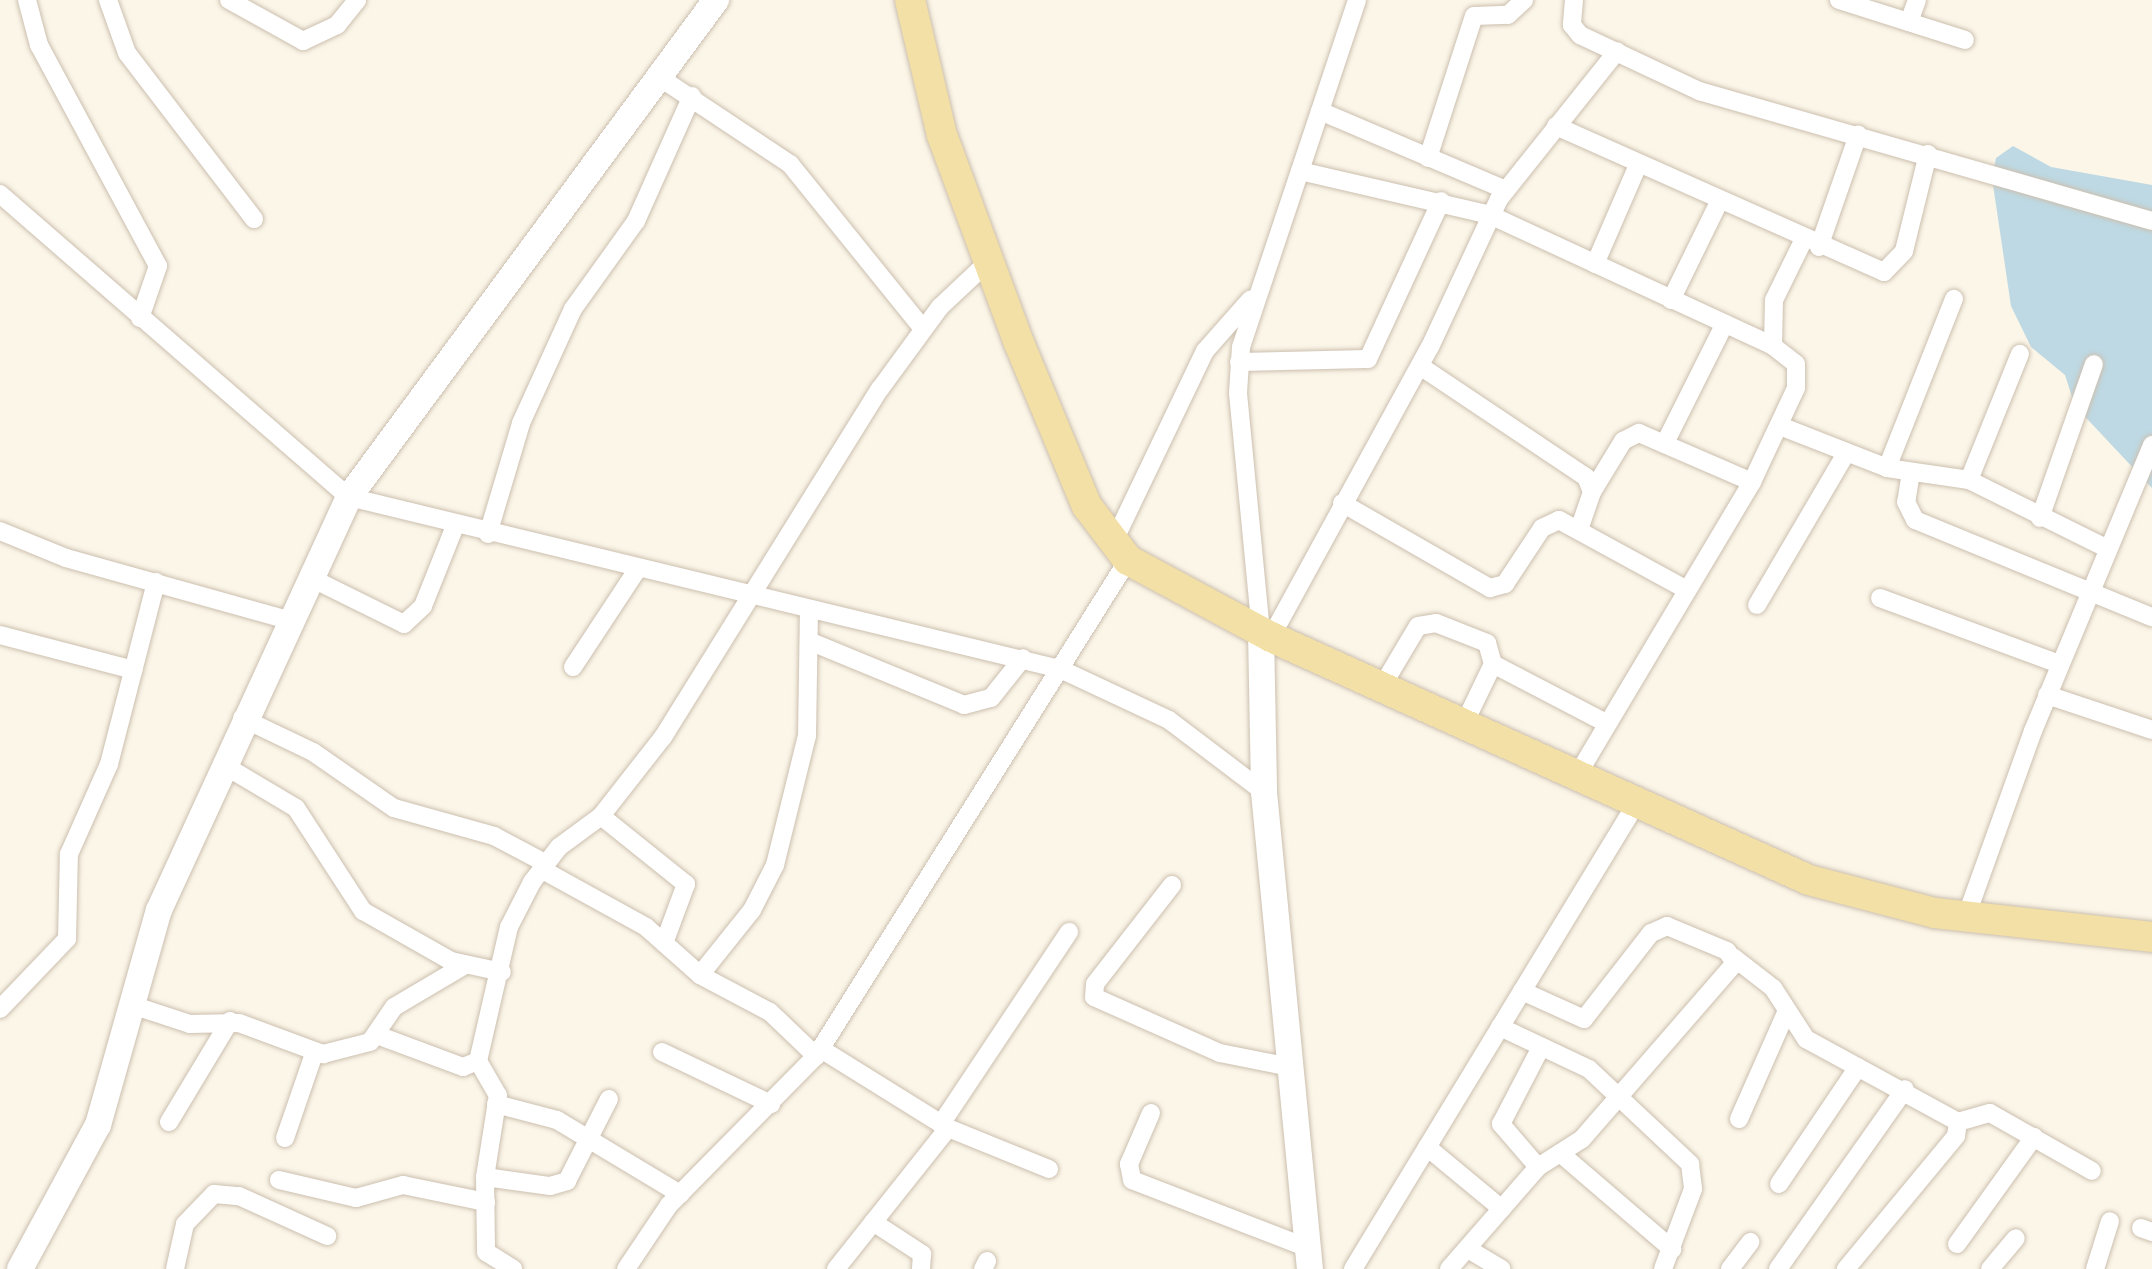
<!DOCTYPE html>
<html>
<head>
<meta charset="utf-8">
<style>
	body { margin:0 }
	#map { position:relative; width:2152px; height:1269px; overflow:hidden; background:#fbf6e8; font-family:Cabin,sans-serif }
	div>[style] { position:absolute }
	[style*='--x'] { left:calc(var(--x)*1px); top:calc(var(--y)*1px); width:calc(var(--w)*1px); rotate:calc(var(--a)*1deg) }
	.water>* { inset:0; background:#bed9e3 }
	.roads { filter:drop-shadow(0 0 2px #ccbfaf) drop-shadow(0 0 2px #ccbfaf) }
	.street>* { height:18px; margin:-9px; padding:0 9px; transform-origin:9px; border-radius:9px; background:#fff }
	.secondary>* { height:26px; margin:-13px; padding:0 13px; transform-origin:13px; border-radius:13px; background:#fff }
	.primary>* { height:30px; margin:-15px; padding:0 15px; transform-origin:15px; border-radius:15px; background:#f3e0a6 }
	span { translate:-50% -50%; white-space:nowrap; text-align:center; line-height:1.15; -webkit-text-stroke:8px #fef9ee; paint-order:stroke }
</style>
</head>
<body>
<div id="map">
	<div class="water">
		<div style="clip-path:polygon(2013px 146px,2051px 167px,2152px 185px,2152px 488px,2075px 406px,2065px 375px,2031px 347px,2011px 306px,1992px 178px,1996px 158px)"></div>
	</div>
	<div class="roads">
		<div class="street">
			<div style="--x:27;--y:0;--w:47;--a:75.1"></div>
			<div style="--x:39;--y:45;--w:251;--a:61.7"></div>
			<div style="--x:158;--y:266;--w:55;--a:109.1"></div>
			<div style="--x:108;--y:0;--w:56;--a:70.3"></div>
			<div style="--x:127;--y:53;--w:209;--a:52.6"></div>
			<div style="--x:229;--y:0;--w:85;--a:29"></div>
			<div style="--x:303;--y:41;--w:38;--a:-25"></div>
			<div style="--x:337;--y:25;--w:32;--a:-51"></div>
			<div style="--x:1574;--y:0;--w:25;--a:95"></div>
			<div style="--x:1572;--y:25;--w:13;--a:51"></div>
			<div style="--x:1580;--y:35;--w:132;--a:25.2"></div>
			<div style="--x:1699;--y:91;--w:471;--a:16"></div>
			<div style="--x:1839;--y:0;--w:132;--a:17.6"></div>
			<div style="--x:1909;--y:22;--w:23;--a:-70"></div>
			<div style="--x:662;--y:79;--w:154;--a:33.6"></div>
			<div style="--x:790;--y:164;--w:212;--a:51.1"></div>
			<div style="--x:1320;--y:111;--w:202;--a:23"></div>
			<div style="--x:1556;--y:126;--w:359;--a:24"></div>
			<div style="--x:1884;--y:272;--w:29;--a:-46"></div>
			<div style="--x:1904;--y:251;--w:100;--a:-76.1"></div>
			<div style="--x:1428;--y:158;--w:149;--a:-72.1"></div>
			<div style="--x:1474;--y:16;--w:34;--a:-2"></div>
			<div style="--x:1508;--y:15;--w:22;--a:-43"></div>
			<div style="--x:1300;--y:171;--w:195;--a:13"></div>
			<div style="--x:1490;--y:215;--w:312;--a:24.8"></div>
			<div style="--x:1773;--y:346;--w:29;--a:38"></div>
			<div style="--x:1796;--y:364;--w:24;--a:90"></div>
			<div style="--x:1796;--y:388;--w:104;--a:115.1"></div>
			<div style="--x:1752;--y:482;--w:344;--a:120.8"></div>
			<div style="--x:0;--y:194;--w:462;--a:41"></div>
			<div style="--x:349;--y:497;--w:732;--a:13.6"></div>
			<div style="--x:1060;--y:669;--w:120;--a:25.1"></div>
			<div style="--x:1169;--y:720;--w:119;--a:37.2"></div>
			<div style="--x:1819;--y:247;--w:119;--a:-70.8"></div>
			<div style="--x:1595;--y:264;--w:108;--a:-66.5"></div>
			<div style="--x:1671;--y:300;--w:109;--a:-63.9"></div>
			<div style="--x:1773;--y:346;--w:46;--a:-88.8"></div>
			<div style="--x:1774;--y:300;--w:66;--a:-63.8"></div>
			<div style="--x:1239;--y:362;--w:129;--a:-1.3"></div>
			<div style="--x:1368;--y:359;--w:174;--a:-65.2"></div>
			<div style="--x:1420;--y:366;--w:200;--a:33.8"></div>
			<div style="--x:1586;--y:477;--w:16;--a:68"></div>
			<div style="--x:1592;--y:492;--w:39;--a:109"></div>
			<div style="--x:1780;--y:426;--w:115;--a:21.4"></div>
			<div style="--x:1887;--y:468;--w:83;--a:8.3"></div>
			<div style="--x:1969;--y:480;--w:153;--a:26.4"></div>
			<div style="--x:1666;--y:441;--w:130;--a:-63.4"></div>
			<div style="--x:1887;--y:468;--w:182;--a:-68.4"></div>
			<div style="--x:1911;--y:472;--w:30;--a:99"></div>
			<div style="--x:1906;--y:502;--w:20;--a:63"></div>
			<div style="--x:1915;--y:520;--w:256;--a:22.3"></div>
			<div style="--x:1969;--y:480;--w:136;--a:-68"></div>
			<div style="--x:1592;--y:492;--w:60;--a:-58.7"></div>
			<div style="--x:1623;--y:441;--w:18;--a:-27"></div>
			<div style="--x:1639;--y:433;--w:123;--a:23.4"></div>
			<div style="--x:1342;--y:503;--w:171;--a:29.9"></div>
			<div style="--x:1490;--y:588;--w:16;--a:-15"></div>
			<div style="--x:1505;--y:584;--w:67;--a:-56.5"></div>
			<div style="--x:1542;--y:528;--w:19;--a:-25"></div>
			<div style="--x:1559;--y:520;--w:141;--a:28.7"></div>
			<div style="--x:2040;--y:518;--w:163;--a:-70.7"></div>
			<div style="--x:0;--y:531;--w:71;--a:22.2"></div>
			<div style="--x:66;--y:558;--w:230;--a:15.6"></div>
			<div style="--x:488;--y:534;--w:116;--a:-73.4"></div>
			<div style="--x:521;--y:423;--w:125;--a:-65.5"></div>
			<div style="--x:573;--y:309;--w:108;--a:-54.4"></div>
			<div style="--x:636;--y:221;--w:137;--a:-65.9"></div>
			<div style="--x:1112;--y:545;--w:215;--a:-64.4"></div>
			<div style="--x:1205;--y:351;--w:69;--a:-48.5"></div>
			<div style="--x:309;--y:577;--w:106;--a:26.3"></div>
			<div style="--x:404;--y:624;--w:26;--a:-43"></div>
			<div style="--x:423;--y:606;--w:86;--a:-68.2"></div>
			<div style="--x:1880;--y:598;--w:191;--a:20.2"></div>
			<div style="--x:1757;--y:605;--w:176;--a:-59.6"></div>
			<div style="--x:1261;--y:632;--w:240;--a:-95.5"></div>
			<div style="--x:1238;--y:393;--w:46;--a:-86.3"></div>
			<div style="--x:1241;--y:347;--w:366;--a:-71.5"></div>
			<div style="--x:0;--y:635;--w:138;--a:14.7"></div>
			<div style="--x:1271;--y:637;--w:331;--a:-61.3"></div>
			<div style="--x:1430;--y:347;--w:163;--a:-65"></div>
			<div style="--x:1499;--y:199;--w:189;--a:-51.4"></div>
			<div style="--x:809;--y:641;--w:168;--a:22.4"></div>
			<div style="--x:964;--y:705;--w:28;--a:-15"></div>
			<div style="--x:991;--y:698;--w:51;--a:-51.3"></div>
			<div style="--x:1493;--y:664;--w:127;--a:27.6"></div>
			<div style="--x:573;--y:667;--w:116;--a:-56.6"></div>
			<div style="--x:1381;--y:688;--w:72;--a:-59.2"></div>
			<div style="--x:1418;--y:626;--w:18;--a:-9"></div>
			<div style="--x:1436;--y:623;--w:55;--a:21.4"></div>
			<div style="--x:1487;--y:643;--w:22;--a:74"></div>
			<div style="--x:1493;--y:664;--w:69;--a:115.8"></div>
			<div style="--x:2047;--y:695;--w:111;--a:18.4"></div>
			<div style="--x:242;--y:718;--w:79;--a:25.6"></div>
			<div style="--x:313;--y:752;--w:98;--a:34.7"></div>
			<div style="--x:394;--y:808;--w:104;--a:15.6"></div>
			<div style="--x:494;--y:836;--w:58;--a:27.9"></div>
			<div style="--x:222;--y:764;--w:86;--a:30.7"></div>
			<div style="--x:296;--y:808;--w:123;--a:57"></div>
			<div style="--x:363;--y:911;--w:101;--a:29.6"></div>
			<div style="--x:451;--y:961;--w:52;--a:12.2"></div>
			<div style="--x:601;--y:816;--w:109;--a:38.7"></div>
			<div style="--x:686;--y:884;--w:63;--a:110.4"></div>
			<div style="--x:541;--y:869;--w:120;--a:28.9"></div>
			<div style="--x:646;--y:927;--w:72;--a:41.6"></div>
			<div style="--x:700;--y:975;--w:79;--a:27.9"></div>
			<div style="--x:770;--y:1012;--w:64;--a:43.7"></div>
			<div style="--x:1172;--y:885;--w:125;--a:127.9"></div>
			<div style="--x:1095;--y:984;--w:13;--a:94"></div>
			<div style="--x:1094;--y:997;--w:138;--a:24"></div>
			<div style="--x:1220;--y:1053;--w:71;--a:11.3"></div>
			<div style="--x:1966;--y:917;--w:198;--a:-70.2"></div>
			<div style="--x:2033;--y:731;--w:310;--a:-67.4"></div>
			<div style="--x:1733;--y:957;--w:51;--a:37.8"></div>
			<div style="--x:1773;--y:988;--w:61;--a:57.1"></div>
			<div style="--x:1806;--y:1039;--w:173;--a:28.6"></div>
			<div style="--x:1958;--y:1122;--w:14;--a:98"></div>
			<div style="--x:1956;--y:1136;--w:173;--a:129.6"></div>
			<div style="--x:700;--y:975;--w:83;--a:-51.3"></div>
			<div style="--x:752;--y:910;--w:51;--a:-62.9"></div>
			<div style="--x:775;--y:865;--w:133;--a:-76.1"></div>
			<div style="--x:807;--y:736;--w:124;--a:-89.1"></div>
			<div style="--x:129;--y:1004;--w:64;--a:18.2"></div>
			<div style="--x:190;--y:1024;--w:49;--a:-1.2"></div>
			<div style="--x:239;--y:1023;--w:90;--a:20.3"></div>
			<div style="--x:323;--y:1054;--w:49;--a:-14.3"></div>
			<div style="--x:370;--y:1042;--w:42;--a:-55.6"></div>
			<div style="--x:394;--y:1007;--w:82;--a:-30.6"></div>
			<div style="--x:0;--y:1009;--w:97;--a:-46.3"></div>
			<div style="--x:67;--y:939;--w:85;--a:-88.7"></div>
			<div style="--x:69;--y:854;--w:98;--a:-66"></div>
			<div style="--x:109;--y:764;--w:188;--a:-75.5"></div>
			<div style="--x:1500;--y:1027;--w:98;--a:25.3"></div>
			<div style="--x:1589;--y:1069;--w:139;--a:43.2"></div>
			<div style="--x:1690;--y:1164;--w:25;--a:83"></div>
			<div style="--x:1693;--y:1189;--w:85;--a:110.6"></div>
			<div style="--x:377;--y:1035;--w:92;--a:20.4"></div>
			<div style="--x:463;--y:1067;--w:16;--a:-22"></div>
			<div style="--x:478;--y:1061;--w:138;--a:-77"></div>
			<div style="--x:509;--y:927;--w:51;--a:-62.9"></div>
			<div style="--x:532;--y:882;--w:44;--a:-52.4"></div>
			<div style="--x:559;--y:847;--w:52;--a:-36.4"></div>
			<div style="--x:601;--y:816;--w:100;--a:-51.9"></div>
			<div style="--x:663;--y:737;--w:410;--a:-58.1"></div>
			<div style="--x:880;--y:389;--w:102;--a:-53.8"></div>
			<div style="--x:940;--y:307;--w:67;--a:-43.2"></div>
			<div style="--x:821;--y:1049;--w:150;--a:31.9"></div>
			<div style="--x:948;--y:1128;--w:109;--a:22.1"></div>
			<div style="--x:662;--y:1052;--w:121;--a:25.5"></div>
			<div style="--x:478;--y:1061;--w:39;--a:60"></div>
			<div style="--x:498;--y:1095;--w:83;--a:99"></div>
			<div style="--x:485;--y:1177;--w:75;--a:89.2"></div>
			<div style="--x:486;--y:1252;--w:32;--a:32"></div>
			<div style="--x:496;--y:1104;--w:63;--a:14.7"></div>
			<div style="--x:557;--y:1120;--w:144;--a:31"></div>
			<div style="--x:1151;--y:1113;--w:56;--a:113.3"></div>
			<div style="--x:1129;--y:1164;--w:16;--a:79"></div>
			<div style="--x:1132;--y:1180;--w:189;--a:21.1"></div>
			<div style="--x:1739;--y:1119;--w:116;--a:-66.1"></div>
			<div style="--x:169;--y:1122;--w:118;--a:-58.9"></div>
			<div style="--x:1958;--y:1122;--w:33;--a:-16"></div>
			<div style="--x:1990;--y:1113;--w:117;--a:29.6"></div>
			<div style="--x:941;--y:1124;--w:231;--a:-56.3"></div>
			<div style="--x:285;--y:1138;--w:89;--a:-71"></div>
			<div style="--x:1427;--y:1147;--w:97;--a:39.6"></div>
			<div style="--x:1560;--y:1153;--w:148;--a:40.6"></div>
			<div style="--x:1538;--y:1167;--w:57;--a:-130.7"></div>
			<div style="--x:1501;--y:1124;--w:87;--a:-62.5"></div>
			<div style="--x:485;--y:1177;--w:66;--a:7.9"></div>
			<div style="--x:550;--y:1186;--w:18;--a:-16"></div>
			<div style="--x:567;--y:1181;--w:92;--a:-62.9"></div>
			<div style="--x:279;--y:1180;--w:79;--a:13.2"></div>
			<div style="--x:356;--y:1198;--w:49;--a:-15.5"></div>
			<div style="--x:403;--y:1185;--w:85;--a:11.6"></div>
			<div style="--x:1779;--y:1184;--w:141;--a:-56"></div>
			<div style="--x:873;--y:1222;--w:59;--a:33.1"></div>
			<div style="--x:922;--y:1254;--w:15;--a:94"></div>
			<div style="--x:2141;--y:1228;--w:12;--a:20"></div>
			<div style="--x:1957;--y:1244;--w:132;--a:-54.3"></div>
			<div style="--x:1468;--y:1249;--w:39;--a:31"></div>
			<div style="--x:175;--y:1269;--w:46;--a:-77.5"></div>
			<div style="--x:185;--y:1224;--w:42;--a:-46"></div>
			<div style="--x:214;--y:1194;--w:25;--a:5"></div>
			<div style="--x:239;--y:1196;--w:97;--a:24.4"></div>
			<div style="--x:626;--y:1269;--w:77;--a:-56.1"></div>
			<div style="--x:669;--y:1205;--w:209;--a:-45.4"></div>
			<div style="--x:816;--y:1056;--w:586;--a:-57.83"></div>
			<div style="--x:836;--y:1269;--w:180;--a:-51.5"></div>
			<div style="--x:983;--y:1269;--w:9;--a:-63"></div>
			<div style="--x:1353;--y:1269;--w:544;--a:-58.68"></div>
			<div style="--x:1449;--y:1269;--w:135;--a:-48.9"></div>
			<div style="--x:1538;--y:1167;--w:52;--a:-32.5"></div>
			<div style="--x:1582;--y:1139;--w:233;--a:-49"></div>
			<div style="--x:1735;--y:963;--w:14;--a:-124"></div>
			<div style="--x:1727;--y:951;--w:65;--a:-157.4"></div>
			<div style="--x:1667;--y:926;--w:17;--a:156"></div>
			<div style="--x:1651;--y:933;--w:109;--a:127.9"></div>
			<div style="--x:1584;--y:1019;--w:68;--a:-155.7"></div>
			<div style="--x:1730;--y:1269;--w:34;--a:-53"></div>
			<div style="--x:1778;--y:1269;--w:220;--a:-54.8"></div>
			<div style="--x:1990;--y:1269;--w:40;--a:-50"></div>
			<div style="--x:2095;--y:1269;--w:50;--a:-72.6"></div>
		</div>
		<div class="secondary">
			<div style="--x:1261;--y:632;--w:160;--a:88.9"></div>
			<div style="--x:1264;--y:792;--w:479;--a:84.5"></div>
			<div style="--x:20;--y:1269;--w:164;--a:-61.6"></div>
			<div style="--x:98;--y:1125;--w:223;--a:-74.2"></div>
			<div style="--x:159;--y:910;--w:455;--a:-65.3"></div>
			<div style="--x:349;--y:497;--w:618;--a:-53.56"></div>
		</div>
		<div class="primary">
			<div style="--x:910;--y:0;--w:139;--a:76.7"></div>
			<div style="--x:942;--y:135;--w:222;--a:69.7"></div>
			<div style="--x:1019;--y:343;--w:177;--a:67.4"></div>
			<div style="--x:1087;--y:506;--w:68;--a:52.8"></div>
			<div style="--x:1128;--y:560;--w:162;--a:28.3"></div>
			<div style="--x:1271;--y:637;--w:590;--a:24.31"></div>
			<div style="--x:1809;--y:880;--w:130;--a:14.7"></div>
			<div style="--x:1935;--y:913;--w:218;--a:6.3"></div>
		</div>
	</div>
</div>
</body>
</html>
